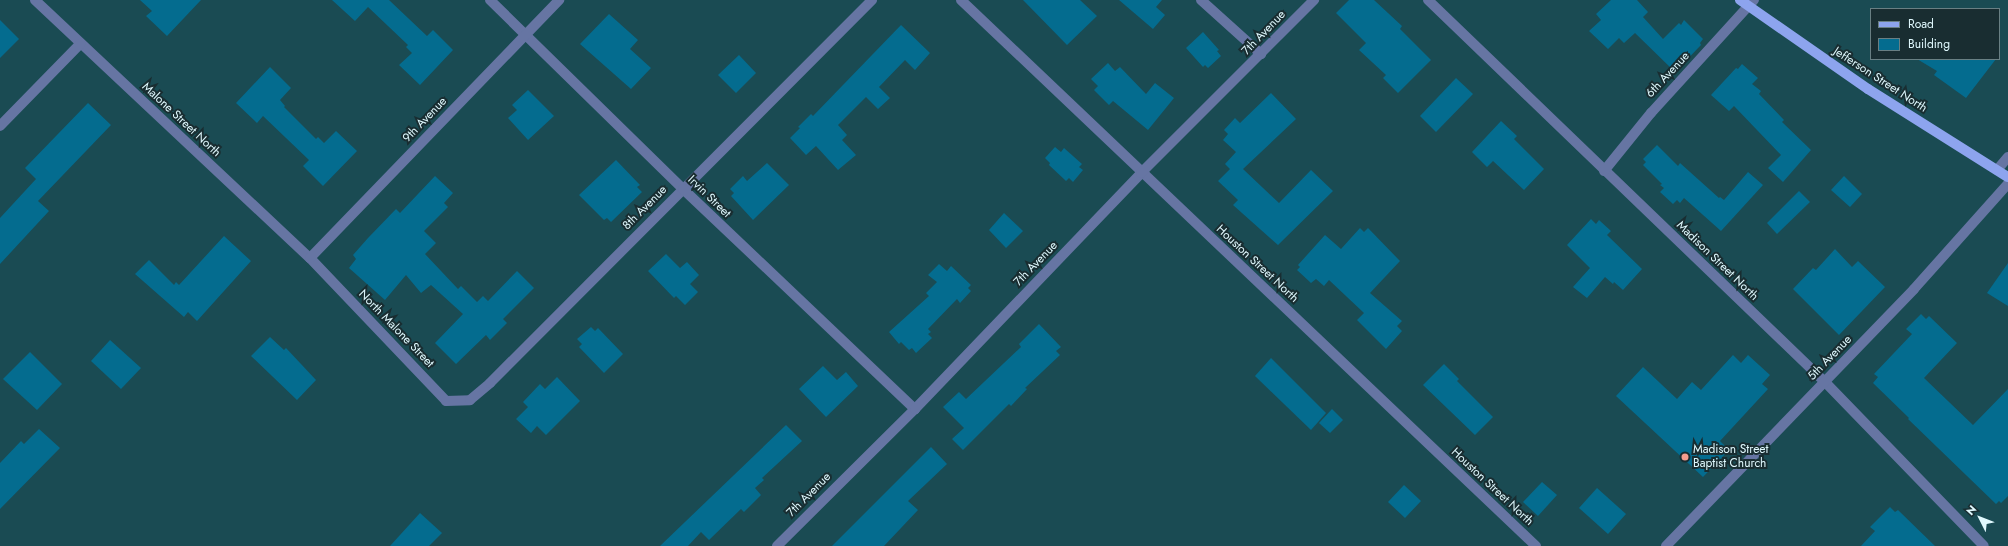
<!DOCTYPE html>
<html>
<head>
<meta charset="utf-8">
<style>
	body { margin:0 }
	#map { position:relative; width:2008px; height:546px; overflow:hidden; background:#1a4b53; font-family:Jost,sans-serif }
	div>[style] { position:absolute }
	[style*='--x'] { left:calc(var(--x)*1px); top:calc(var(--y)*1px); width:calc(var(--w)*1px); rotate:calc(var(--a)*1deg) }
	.building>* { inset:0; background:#046c8f }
	.minor>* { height:10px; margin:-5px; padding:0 5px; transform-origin:5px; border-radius:5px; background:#6675a3 }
	.major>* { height:10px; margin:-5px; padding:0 5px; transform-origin:5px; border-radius:5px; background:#8da4ee }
	.dots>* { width:11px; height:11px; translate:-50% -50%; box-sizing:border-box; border:2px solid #192d31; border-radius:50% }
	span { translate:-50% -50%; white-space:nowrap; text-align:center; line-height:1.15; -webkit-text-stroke:4px #192d31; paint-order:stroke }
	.street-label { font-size:12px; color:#e0f9fe }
	.poi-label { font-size:12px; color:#e0f9fe }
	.left { translate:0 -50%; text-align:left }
	.legend { position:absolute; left:1870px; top:8px; width:130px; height:52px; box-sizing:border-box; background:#192d31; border:1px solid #697f83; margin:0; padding:5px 7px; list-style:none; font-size:12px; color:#e0f9fe }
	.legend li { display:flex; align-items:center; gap:8px; height:20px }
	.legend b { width:20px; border:1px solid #697f83 }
	.north { position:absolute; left:1960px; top:498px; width:40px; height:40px; -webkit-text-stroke:3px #192d31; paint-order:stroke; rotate:312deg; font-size:11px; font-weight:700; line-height:16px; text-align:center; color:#e0f9fe }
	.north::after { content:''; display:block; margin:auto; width:14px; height:18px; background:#e0f9fe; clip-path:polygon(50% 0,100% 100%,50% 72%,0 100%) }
</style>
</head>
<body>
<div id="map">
	<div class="building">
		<div style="clip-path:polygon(140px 0,201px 0,167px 36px,146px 16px,152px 11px)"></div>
		<div style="clip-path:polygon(332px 0,389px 0,427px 36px,433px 30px,453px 50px,420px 85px,399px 65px,412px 53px,406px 47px,408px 45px,368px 7px,355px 21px)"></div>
		<div style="clip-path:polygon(1023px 0,1080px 0,1097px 16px,1067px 45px)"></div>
		<div style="clip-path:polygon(1119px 0,1162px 0,1156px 7px,1165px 15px,1153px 29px)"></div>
		<div style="clip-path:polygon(1349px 0,1374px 0,1402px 26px,1400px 29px,1431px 60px,1398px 93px,1383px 78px,1386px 75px,1359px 50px,1366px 43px,1336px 13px)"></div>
		<div style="clip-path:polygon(1611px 0,1637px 0,1648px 12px,1643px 17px,1663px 39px,1679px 23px,1681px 25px,1684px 20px,1703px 39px,1700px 43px,1701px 45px,1675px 72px,1635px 33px,1624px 43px,1619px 38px,1608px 49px,1589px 31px,1601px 20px,1596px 14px)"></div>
		<div style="clip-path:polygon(609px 14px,638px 40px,630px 49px,651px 68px,631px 89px,580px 44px)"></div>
		<div style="clip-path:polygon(0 20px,19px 39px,0 58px)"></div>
		<div style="clip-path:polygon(901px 25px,930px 53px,915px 70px,905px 60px,879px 87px,890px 98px,878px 109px,866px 97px,838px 125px,847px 135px,842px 140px,856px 155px,838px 170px,816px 146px,806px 155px,790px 138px,800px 128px,798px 127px,811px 114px,813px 116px)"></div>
		<div style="clip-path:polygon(1203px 32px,1219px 50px,1217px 51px,1221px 56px,1208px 68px,1205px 65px,1203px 67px,1186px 48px)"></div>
		<div style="clip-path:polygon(739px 55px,756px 73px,736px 93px,718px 75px)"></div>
		<div style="clip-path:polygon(1917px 59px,1996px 59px,1966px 98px,1934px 75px,1937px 71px)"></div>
		<div style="clip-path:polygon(1108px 63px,1115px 71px,1120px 67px,1146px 94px,1155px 83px,1174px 98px,1148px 130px,1113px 101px,1109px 105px,1094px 90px,1098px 86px,1091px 79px)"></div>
		<div style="clip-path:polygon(1742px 64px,1758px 78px,1752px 84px,1761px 91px,1759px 94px,1784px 120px,1782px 122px,1811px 150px,1783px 182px,1768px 168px,1781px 155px,1734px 106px,1729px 111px,1711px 95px,1736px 68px,1738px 69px)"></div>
		<div style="clip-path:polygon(270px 67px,291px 88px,280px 100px,285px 106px,284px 107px,316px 139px,318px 137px,324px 143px,336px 131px,357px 151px,323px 186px,303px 166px,309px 160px,263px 116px,257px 123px,236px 103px)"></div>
		<div style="clip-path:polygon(1456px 78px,1473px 94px,1436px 132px,1420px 116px)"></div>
		<div style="clip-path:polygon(528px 90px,554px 116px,528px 140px,508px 118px,517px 110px,512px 105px)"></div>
		<div style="clip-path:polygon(1271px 93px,1296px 119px,1243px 169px,1279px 203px,1311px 170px,1333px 191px,1278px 245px,1233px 205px,1238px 200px,1218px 181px,1230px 169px,1225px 164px,1236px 152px,1223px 140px,1228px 134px,1224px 130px,1235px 118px,1240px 123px)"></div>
		<div style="clip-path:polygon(88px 103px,111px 125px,38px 201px,49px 211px,0 264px,0 218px,36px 179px,25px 168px)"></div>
		<div style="clip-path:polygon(1501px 121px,1517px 136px,1514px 139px,1544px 169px,1524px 190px,1493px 161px,1487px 167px,1472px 152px)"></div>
		<div style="clip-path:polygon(1657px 145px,1678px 166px,1680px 163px,1719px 198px,1720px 197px,1724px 200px,1748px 172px,1763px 185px,1721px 231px,1684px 198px,1680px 203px,1677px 200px,1673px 204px,1660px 192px,1664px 188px,1660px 185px,1662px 184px,1643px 165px,1646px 162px,1643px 159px)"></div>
		<div style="clip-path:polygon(1055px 147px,1061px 152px,1064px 148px,1082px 164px,1079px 167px,1083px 170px,1073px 182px,1069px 178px,1066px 181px,1049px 165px,1050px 163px,1045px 158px)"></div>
		<div style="clip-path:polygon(616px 160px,640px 185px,637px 187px,642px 192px,611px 222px,607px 218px,604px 220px,579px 195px)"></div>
		<div style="clip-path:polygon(767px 163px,789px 185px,753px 220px,731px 196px,734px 193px,730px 189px,743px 176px,747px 181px)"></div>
		<div style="clip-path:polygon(435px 176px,453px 193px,444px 203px,448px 207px,424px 231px,436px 243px,425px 254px,458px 289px,461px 286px,477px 302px,483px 296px,488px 301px,517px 271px,534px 288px,503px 319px,507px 323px,490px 340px,486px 335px,456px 364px,435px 343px,463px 314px,431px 285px,421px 293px,406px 275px,385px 300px,349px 268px,356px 259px,353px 255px,368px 238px,396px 209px,400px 213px)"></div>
		<div style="clip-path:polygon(1844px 176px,1862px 194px,1850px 207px,1831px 190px)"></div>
		<div style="clip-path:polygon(1799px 191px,1810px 202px,1777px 234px,1767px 223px)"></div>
		<div style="clip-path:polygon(1004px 213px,1023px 231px,1006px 248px,989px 230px)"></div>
		<div style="clip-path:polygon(1591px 219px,1596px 224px,1599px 220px,1611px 231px,1607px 235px,1642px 269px,1623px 290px,1614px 282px,1613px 284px,1605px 277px,1587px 298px,1573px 287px,1590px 268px,1567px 245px)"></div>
		<div style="clip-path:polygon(1360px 228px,1364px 232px,1368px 228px,1400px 261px,1370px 293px,1402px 321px,1397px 326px,1402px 331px,1386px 349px,1357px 320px,1364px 313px,1329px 280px,1324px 286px,1316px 279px,1311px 283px,1297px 270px,1300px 267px,1298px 265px,1325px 235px,1341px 249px)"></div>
		<div style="clip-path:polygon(224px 236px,251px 261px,197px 321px,188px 312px,184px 317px,135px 274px,149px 260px,174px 285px,176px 282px,179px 285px)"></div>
		<div style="clip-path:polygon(1835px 249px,1852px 267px,1858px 261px,1885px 287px,1839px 335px,1793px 289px,1813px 268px,1816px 270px)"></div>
		<div style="clip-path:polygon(666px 254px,680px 268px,687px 262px,699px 275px,690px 284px,698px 292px,685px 305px,676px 296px,674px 298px,648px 271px)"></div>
		<div style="clip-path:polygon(2008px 263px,2008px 306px,1987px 293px)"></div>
		<div style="clip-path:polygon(939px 264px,947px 271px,951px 266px,971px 285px,968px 288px,971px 291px,960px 303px,957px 299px,928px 329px,931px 332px,928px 334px,932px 338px,916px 353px,912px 348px,909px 350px,901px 342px,899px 344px,889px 332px,929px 296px,926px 293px,937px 282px,928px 275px)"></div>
		<div style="clip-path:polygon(1921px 314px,1926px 319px,1929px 316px,1957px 343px,1924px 378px,1973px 425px,2008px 389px,2008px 496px,2001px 503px,1999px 501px,1996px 504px,1908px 419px,1909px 418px,1873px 383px,1878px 377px,1874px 374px,1912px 334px,1906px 329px)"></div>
		<div style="clip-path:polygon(1039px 324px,1061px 347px,1056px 351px,1060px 355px,1025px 388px,1027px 389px,1011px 406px,1009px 404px,963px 450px,952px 439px,964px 428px,943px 407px,959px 392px,966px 399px,1021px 347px,1019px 344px)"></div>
		<div style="clip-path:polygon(591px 327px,595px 331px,598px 328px,623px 354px,604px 373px,579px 347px,582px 344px,577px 339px)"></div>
		<div style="clip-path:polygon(270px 337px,284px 350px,286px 348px,316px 380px,297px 400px,251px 356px)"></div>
		<div style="clip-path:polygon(110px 340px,141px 368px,121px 389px,91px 361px)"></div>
		<div style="clip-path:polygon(30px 352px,62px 384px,37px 410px,3px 379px)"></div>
		<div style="clip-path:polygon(1733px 355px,1741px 363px,1748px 355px,1770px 375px,1762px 384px,1768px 389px,1720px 441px,1729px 450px,1703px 477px,1616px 396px,1643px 367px,1677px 399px,1692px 382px,1701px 390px)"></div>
		<div style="clip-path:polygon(1271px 358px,1326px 413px,1311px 430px,1255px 376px)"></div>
		<div style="clip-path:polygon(1444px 364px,1459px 379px,1457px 381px,1493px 417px,1475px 435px,1423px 385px)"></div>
		<div style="clip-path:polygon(823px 366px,837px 380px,846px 372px,858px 386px,826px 417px,799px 389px)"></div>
		<div style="clip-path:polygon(557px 377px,580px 401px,546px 435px,537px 426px,531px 433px,516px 419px,528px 407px,523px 402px,540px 384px,545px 389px)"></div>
		<div style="clip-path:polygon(1332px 409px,1343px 420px,1330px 433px,1319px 423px)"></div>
		<div style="clip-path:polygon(786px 425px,802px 441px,762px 478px,764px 480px,755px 488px,761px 495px,744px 512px,741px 509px,709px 540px,701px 532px,688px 546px,660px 546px)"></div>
		<div style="clip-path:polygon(39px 429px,60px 448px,0 509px,0 463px,21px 441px,24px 444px)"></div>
		<div style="clip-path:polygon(931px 447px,947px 464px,908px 501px,918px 510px,884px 546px,832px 546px)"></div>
		<div style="clip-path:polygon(1542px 482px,1557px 495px,1538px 516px,1523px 502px)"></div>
		<div style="clip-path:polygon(1404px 485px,1421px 501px,1405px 518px,1388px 502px)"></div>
		<div style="clip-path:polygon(1597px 488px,1626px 514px,1608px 534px,1579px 508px)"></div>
		<div style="clip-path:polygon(1890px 507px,1895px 512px,1898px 510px,1935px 546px,1861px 546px,1875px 531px,1870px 527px)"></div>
		<div style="clip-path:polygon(420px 513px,442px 533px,429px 546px,390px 546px)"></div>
	</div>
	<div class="minor">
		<div style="--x:35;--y:0;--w:377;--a:43.2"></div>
		<div style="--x:310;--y:258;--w:197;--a:46.4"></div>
		<div style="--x:446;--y:401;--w:24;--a:-2"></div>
		<div style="--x:470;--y:400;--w:26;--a:-40"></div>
		<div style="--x:490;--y:383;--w:541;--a:-45.07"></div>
		<div style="--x:490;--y:0;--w:270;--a:44.4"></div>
		<div style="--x:683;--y:189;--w:320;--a:43.5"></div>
		<div style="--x:961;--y:0;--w:793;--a:43.52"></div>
		<div style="--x:1201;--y:0;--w:81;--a:42"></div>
		<div style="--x:1428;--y:0;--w:551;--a:43.9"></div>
		<div style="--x:1825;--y:382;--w:228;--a:45.9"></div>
		<div style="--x:0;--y:126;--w:115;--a:-45.7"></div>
		<div style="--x:1997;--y:170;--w:17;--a:-50"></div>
		<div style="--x:1604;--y:171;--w:75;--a:-51"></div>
		<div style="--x:1651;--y:113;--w:153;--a:-47.7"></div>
		<div style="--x:310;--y:258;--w:359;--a:-46"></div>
		<div style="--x:777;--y:546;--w:194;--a:-44.8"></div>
		<div style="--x:915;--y:409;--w:327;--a:-46.2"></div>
		<div style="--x:1141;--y:173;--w:245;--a:-45"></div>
		<div style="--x:1666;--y:546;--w:357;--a:-46"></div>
		<div style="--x:1914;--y:289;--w:141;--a:-48.2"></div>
	</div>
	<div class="major">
		<div style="--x:1740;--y:0;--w:156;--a:34.8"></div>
		<div style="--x:1868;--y:89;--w:165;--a:32.2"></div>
	</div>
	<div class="dots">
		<div style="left:1685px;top:457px;background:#f59d8e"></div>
	</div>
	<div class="street-label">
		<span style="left:1264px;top:33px;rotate:-46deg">7th Avenue</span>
		<span style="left:1668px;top:75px;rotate:-47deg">6th Avenue</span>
		<span style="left:1880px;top:80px;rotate:33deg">Jefferson Street North</span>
		<span style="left:181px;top:120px;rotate:43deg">Malone Street North</span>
		<span style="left:425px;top:120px;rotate:-46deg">9th Avenue</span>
		<span style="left:709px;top:197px;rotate:44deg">Irvin Street</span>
		<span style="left:645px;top:208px;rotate:-45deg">8th Avenue</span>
		<span style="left:1717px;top:261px;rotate:44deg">Madison Street North</span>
		<span style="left:1036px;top:264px;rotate:-46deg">7th Avenue</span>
		<span style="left:1257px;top:264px;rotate:43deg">Houston Street North</span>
		<span style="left:396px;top:329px;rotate:46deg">North Malone Street</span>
		<span style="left:1830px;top:358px;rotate:-46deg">5th Avenue</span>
		<span style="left:1492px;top:487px;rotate:43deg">Houston Street North</span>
		<span style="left:809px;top:495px;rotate:-45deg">7th Avenue</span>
	</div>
	<div class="poi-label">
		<span class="left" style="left:1693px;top:457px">Madison Street<br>Baptist Church</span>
	</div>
	<ul class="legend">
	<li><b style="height:5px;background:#8da4ee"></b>Road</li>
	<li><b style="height:11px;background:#046c8f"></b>Building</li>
	</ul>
	<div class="north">N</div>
</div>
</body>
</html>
